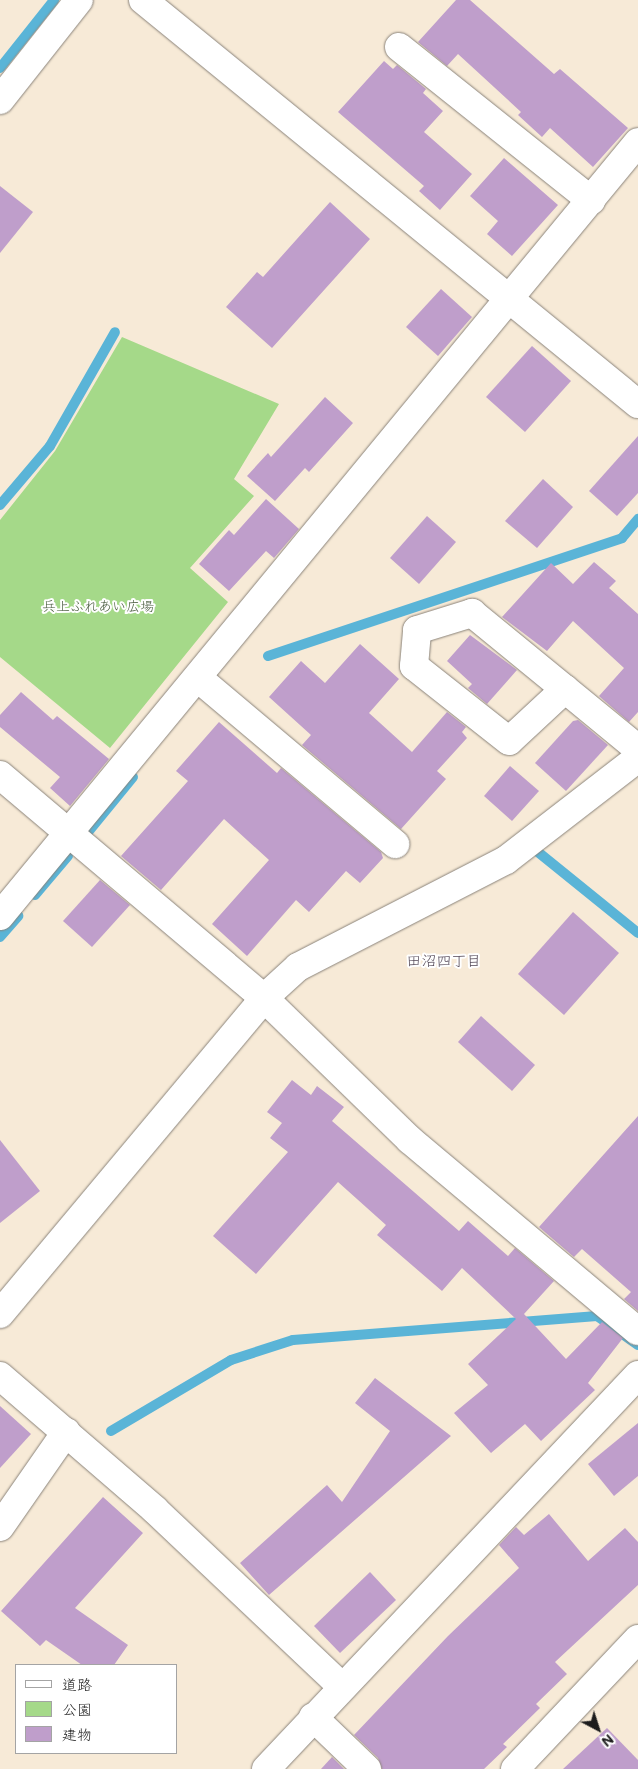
<!DOCTYPE html>
<html>
<head>
<meta charset="utf-8">
<style>
	body { margin:0 }
	#map { position:relative; width:638px; height:1769px; overflow:hidden; background:#f7ead7; font-family:Mali,"Klee One",sans-serif }
	div>[style] { position:absolute }
	[style*='--x'] { left:calc(var(--x)*1px); top:calc(var(--y)*1px); width:calc(var(--w)*1px); rotate:calc(var(--a)*1deg) }
	.green>* { inset:0; background:#a5d989 }
	.stream>* { height:10px; margin:-5px; padding:0 5px; transform-origin:5px; border-radius:5px; background:#5ab4d7 }
	.building>* { inset:0; background:#bf9ecb }
	.roads { filter:drop-shadow(0 0 1px #8a837a) drop-shadow(0 0 1px #8a837a) }
	.minor>* { height:28px; margin:-14px; padding:0 14px; transform-origin:14px; border-radius:14px; background:#fff }
	span { translate:-50% -50%; white-space:nowrap; text-align:center; line-height:1.15; -webkit-text-stroke:4px #fff; paint-order:stroke }
	.park-label { font-size:14px; color:#4c5e42 }
	.neighbourhood-label { font-size:15px; color:#554a59 }
	.legend { position:absolute; left:15px; top:1664px; width:162px; height:90px; box-sizing:border-box; background:#fff; border:1px solid #a4a4a4; margin:0; padding:6px 9px; list-style:none; font-size:15px; color:#1c1c1c }
	.legend li { display:flex; align-items:center; gap:10px; height:25px }
	.legend b { width:25px; border:1px solid #a4a4a4 }
	.north { position:absolute; left:573px; top:1704px; width:50px; height:50px; -webkit-text-stroke:4px #fff; paint-order:stroke; rotate:140deg; font-size:14px; font-weight:700; line-height:20px; text-align:center; color:#1c1c1c }
	.north::after { content:''; display:block; margin:auto; width:18px; height:22px; background:#1c1c1c; clip-path:polygon(50% 0,100% 100%,50% 72%,0 100%) }
</style>
</head>
<body>
<div id="map">
	<div class="green">
		<div style="clip-path:polygon(122px 337px,279px 404px,234px 479px,254px 496px,190px 568px,228px 602px,110px 748px,0 657px,0 520px,55px 451px)"></div>
	</div>
	<div class="stream">
		<div style="--x:0;--y:68;--w:87;--a:-51.5"></div>
		<div style="--x:0;--y:505;--w:77;--a:-49.7"></div>
		<div style="--x:50;--y:446;--w:131;--a:-60.3"></div>
		<div style="--x:268;--y:656;--w:373;--a:-18.4"></div>
		<div style="--x:622;--y:538;--w:25;--a:-50"></div>
		<div style="--x:88;--y:832;--w:71;--a:-50.7"></div>
		<div style="--x:528;--y:851;--w:6;--a:-31"></div>
		<div style="--x:533;--y:848;--w:135;--a:39"></div>
		<div style="--x:35;--y:895;--w:51;--a:-49.8"></div>
		<div style="--x:0;--y:937;--w:28;--a:-49"></div>
		<div style="--x:111;--y:1431;--w:139;--a:-30.6"></div>
		<div style="--x:231;--y:1360;--w:65;--a:-17.9"></div>
		<div style="--x:293;--y:1340;--w:305;--a:-4.5"></div>
		<div style="--x:597;--y:1316;--w:50;--a:35.3"></div>
	</div>
	<div class="building">
		<div style="clip-path:polygon(456px 0,470px 0,554px 74px,560px 69px,628px 128px,593px 167px,550px 128px,542px 137px,518px 115px,521px 112px,458px 54px,447px 66px,418px 42px)"></div>
		<div style="clip-path:polygon(384px 61px,393px 69px,397px 65px,426px 89px,423px 93px,443px 111px,424px 132px,472px 174px,440px 210px,419px 191px,424px 186px,338px 112px)"></div>
		<div style="clip-path:polygon(504px 158px,558px 205px,512px 256px,487px 234px,498px 221px,470px 196px)"></div>
		<div style="clip-path:polygon(0 186px,33px 212px,0 253px)"></div>
		<div style="clip-path:polygon(330px 202px,370px 239px,272px 348px,226px 307px,257px 272px,263px 277px)"></div>
		<div style="clip-path:polygon(441px 289px,472px 317px,438px 356px,406px 327px)"></div>
		<div style="clip-path:polygon(532px 346px,571px 381px,525px 432px,486px 397px)"></div>
		<div style="clip-path:polygon(325px 397px,353px 423px,309px 472px,305px 468px,275px 501px,247px 476px,268px 453px,271px 457px)"></div>
		<div style="clip-path:polygon(638px 436px,638px 493px,617px 516px,589px 491px)"></div>
		<div style="clip-path:polygon(543px 479px,573px 507px,537px 548px,505px 521px)"></div>
		<div style="clip-path:polygon(266px 499px,299px 529px,274px 558px,266px 551px,229px 591px,199px 564px,229px 530px,234px 535px)"></div>
		<div style="clip-path:polygon(427px 516px,456px 542px,419px 584px,390px 558px)"></div>
		<div style="clip-path:polygon(594px 562px,616px 581px,609px 588px,638px 614px,638px 712px,629px 722px,599px 696px,624px 668px,573px 621px,547px 651px,502px 617px,551px 563px,573px 584px)"></div>
		<div style="clip-path:polygon(470px 635px,517px 670px,487px 704px,468px 688px,472px 684px,447px 661px)"></div>
		<div style="clip-path:polygon(360px 644px,399px 679px,369px 713px,412px 752px,447px 712px,466px 727px,462px 732px,467px 738px,437px 771px,446px 779px,401px 829px,302px 745px,311px 735px,269px 697px,301px 661px,325px 683px)"></div>
		<div style="clip-path:polygon(21px 692px,53px 720px,57px 716px,109px 759px,70px 806px,50px 788px,60px 777px,0 727px,0 715px)"></div>
		<div style="clip-path:polygon(578px 720px,608px 745px,566px 791px,535px 763px,573px 721px)"></div>
		<div style="clip-path:polygon(219px 722px,277px 773px,281px 768px,381px 852px,383px 858px,360px 883px,346px 871px,309px 912px,296px 900px,247px 956px,212px 924px,269px 860px,224px 819px,161px 890px,121px 856px,188px 781px,176px 771px)"></div>
		<div style="clip-path:polygon(510px 766px,539px 791px,512px 821px,484px 796px)"></div>
		<div style="clip-path:polygon(100px 880px,130px 905px,92px 947px,63px 921px)"></div>
		<div style="clip-path:polygon(573px 912px,619px 953px,564px 1015px,518px 974px)"></div>
		<div style="clip-path:polygon(481px 1016px,535px 1065px,512px 1091px,458px 1042px)"></div>
		<div style="clip-path:polygon(292px 1080px,311px 1095px,317px 1086px,344px 1107px,332px 1121px,459px 1231px,468px 1221px,508px 1256px,515px 1248px,554px 1281px,524px 1314px,566px 1359px,602px 1322px,623px 1338px,588px 1383px,595px 1390px,541px 1441px,525px 1424px,491px 1453px,454px 1413px,488px 1385px,468px 1364px,516px 1319px,462px 1268px,442px 1291px,377px 1235px,386px 1225px,338px 1182px,256px 1274px,213px 1236px,288px 1152px,270px 1138px,282px 1123px,267px 1112px)"></div>
		<div style="clip-path:polygon(638px 1116px,638px 1311px,624px 1299px,631px 1292px,582px 1249px,574px 1257px,539px 1227px)"></div>
		<div style="clip-path:polygon(0 1140px,40px 1191px,0 1223px)"></div>
		<div style="clip-path:polygon(375px 1378px,451px 1436px,269px 1595px,240px 1563px,327px 1485px,342px 1502px,390px 1431px,355px 1403px)"></div>
		<div style="clip-path:polygon(0 1406px,31px 1434px,0 1468px)"></div>
		<div style="clip-path:polygon(638px 1423px,638px 1476px,614px 1496px,588px 1464px)"></div>
		<div style="clip-path:polygon(103px 1497px,143px 1533px,75px 1608px,128px 1645px,114px 1665px,82px 1665px,46px 1640px,40px 1646px,1px 1611px)"></div>
		<div style="clip-path:polygon(549px 1514px,588px 1561px,625px 1528px,638px 1542px,638px 1585px,555px 1662px,567px 1674px,536px 1704px,540px 1708px,503px 1744px,507px 1747px,484px 1769px,382px 1769px,378px 1758px,354px 1735px,448px 1636px,519px 1568px,499px 1545px,516px 1527px,524px 1535px)"></div>
		<div style="clip-path:polygon(370px 1572px,396px 1600px,340px 1653px,314px 1626px)"></div>
		<div style="clip-path:polygon(607px 1728px,638px 1760px,638px 1769px,563px 1769px)"></div>
		<div style="clip-path:polygon(332px 1757px,344px 1769px,321px 1769px)"></div>
	</div>
	<div class="roads">
		<div class="minor">
			<div style="--x:143;--y:0;--w:639;--a:39.22"></div>
			<div style="--x:399;--y:47;--w:246;--a:38.6"></div>
			<div style="--x:0;--y:100;--w:127;--a:-51.7"></div>
			<div style="--x:198;--y:678;--w:258;--a:40.1"></div>
			<div style="--x:565;--y:689;--w:76;--a:137.1"></div>
			<div style="--x:509;--y:741;--w:121;--a:-141.7"></div>
			<div style="--x:414;--y:666;--w:36;--a:-85"></div>
			<div style="--x:417;--y:630;--w:58;--a:-17.2"></div>
			<div style="--x:472;--y:613;--w:120;--a:39.3"></div>
			<div style="--x:565;--y:689;--w:94;--a:39.4"></div>
			<div style="--x:0;--y:775;--w:346;--a:40.2"></div>
			<div style="--x:264;--y:998;--w:204;--a:44.2"></div>
			<div style="--x:410;--y:1140;--w:297;--a:40"></div>
			<div style="--x:0;--y:916;--w:1003;--a:-50.5"></div>
			<div style="--x:0;--y:1314;--w:412;--a:-50.1"></div>
			<div style="--x:264;--y:998;--w:46;--a:-42.4"></div>
			<div style="--x:298;--y:967;--w:234;--a:-27.2"></div>
			<div style="--x:506;--y:860;--w:167;--a:-37.7"></div>
			<div style="--x:0;--y:1376;--w:205;--a:40.8"></div>
			<div style="--x:155;--y:1510;--w:257;--a:43.4"></div>
			<div style="--x:0;--y:1527;--w:116;--a:-55.2"></div>
			<div style="--x:313;--y:1717;--w:75;--a:43.9"></div>
			<div style="--x:266;--y:1769;--w:542;--a:-46.65"></div>
			<div style="--x:515;--y:1769;--w:179;--a:-46.6"></div>
		</div>
	</div>
	<div class="park-label">
		<span style="left:98px;top:606px">兵上ふれあい広場</span>
	</div>
	<div class="neighbourhood-label">
		<span style="left:444px;top:961px">田沼四丁目</span>
	</div>
	<ul class="legend">
	<li><b style="height:6px;background:#fff"></b>道路</li>
	<li><b style="height:14px;background:#a5d989"></b>公園</li>
	<li><b style="height:14px;background:#bf9ecb"></b>建物</li>
	</ul>
	<div class="north">N</div>
</div>
</body>
</html>
